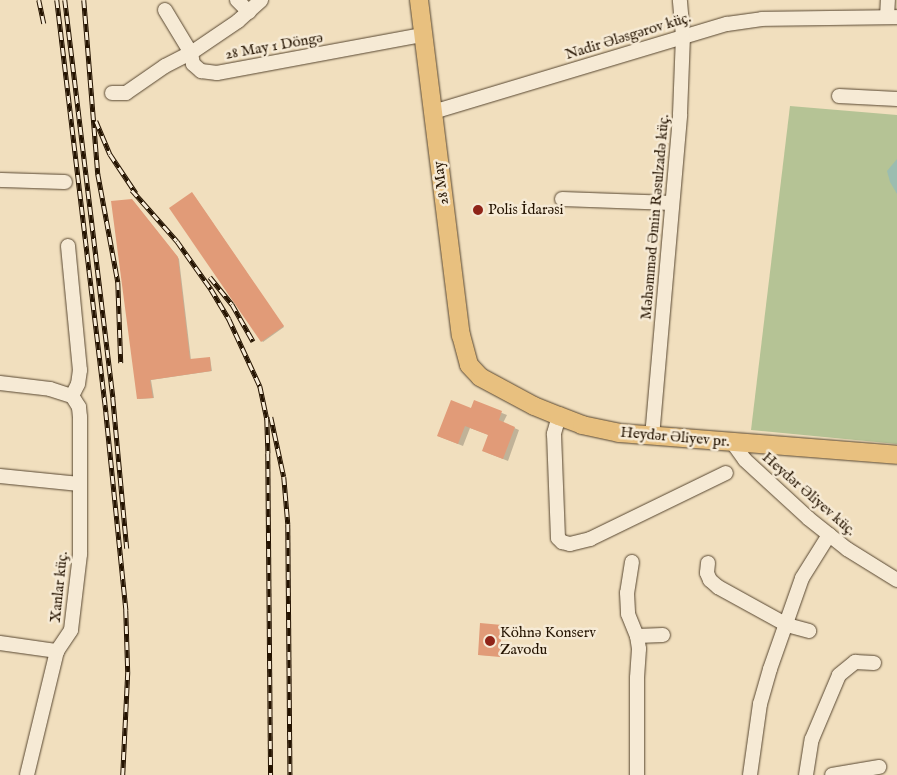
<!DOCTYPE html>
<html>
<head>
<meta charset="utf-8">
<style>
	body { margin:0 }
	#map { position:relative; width:897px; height:775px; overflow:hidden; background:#f1dfbe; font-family:"IM FELL English",serif }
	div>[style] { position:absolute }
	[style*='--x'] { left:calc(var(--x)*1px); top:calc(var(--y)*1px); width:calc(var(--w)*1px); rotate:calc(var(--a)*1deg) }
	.green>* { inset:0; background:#b5c395 }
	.water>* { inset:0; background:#9bbdb0 }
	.shadow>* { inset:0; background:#0003 }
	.building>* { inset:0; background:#e19b78 }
	.roads { filter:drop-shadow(0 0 1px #574630) drop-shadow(0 0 1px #574630) }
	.minor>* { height:14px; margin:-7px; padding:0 7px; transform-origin:7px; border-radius:7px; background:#f6ead5 }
	.major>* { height:18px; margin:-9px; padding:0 9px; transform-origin:9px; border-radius:9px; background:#e8c07f }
	.rail>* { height:4.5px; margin-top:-2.25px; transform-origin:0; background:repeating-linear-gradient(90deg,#f6ead5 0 8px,#241300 0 16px); box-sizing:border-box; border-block:1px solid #241300 }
	.dots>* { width:14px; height:14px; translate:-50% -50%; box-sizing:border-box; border:2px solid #f6ead5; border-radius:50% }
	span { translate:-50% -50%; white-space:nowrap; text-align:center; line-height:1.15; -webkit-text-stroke:5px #f6ead5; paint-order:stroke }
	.street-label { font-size:15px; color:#241300 }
	.poi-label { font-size:15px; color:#241300 }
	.left { translate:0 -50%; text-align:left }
</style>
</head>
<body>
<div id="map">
	<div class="green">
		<div style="clip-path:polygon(790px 106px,897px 115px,897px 444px,751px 430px)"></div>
	</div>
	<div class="water">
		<div style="clip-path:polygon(897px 159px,897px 194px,890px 182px,887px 171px)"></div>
	</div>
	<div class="shadow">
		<div style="clip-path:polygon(193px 194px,284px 327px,263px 342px,262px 341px)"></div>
		<div style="clip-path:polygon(133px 201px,179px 259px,191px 360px,210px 358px,212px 371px,151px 380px,154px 398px,139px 399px)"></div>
		<div style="clip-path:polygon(474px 402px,507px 415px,503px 423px,519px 430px,508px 461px,488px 453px,489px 435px,470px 428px,463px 446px,438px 436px,471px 409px)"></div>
		<div style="clip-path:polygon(501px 626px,501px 656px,479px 655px)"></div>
	</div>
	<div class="building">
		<div style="clip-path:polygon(192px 192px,284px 326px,261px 342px,169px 208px)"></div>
		<div style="clip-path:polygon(132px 199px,178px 257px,190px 359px,210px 357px,211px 371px,150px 380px,153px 398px,137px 399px,111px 201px)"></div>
		<div style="clip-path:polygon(451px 400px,471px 408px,474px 400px,502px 411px,499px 420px,515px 427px,503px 459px,482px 451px,488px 435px,465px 426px,458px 444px,437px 436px)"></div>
		<div style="clip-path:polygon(480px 623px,502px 625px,500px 657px,478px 655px)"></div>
	</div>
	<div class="roads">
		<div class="minor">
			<div style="--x:237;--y:0;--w:17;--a:45"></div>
			<div style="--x:165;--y:10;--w:50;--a:58.8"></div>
			<div style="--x:191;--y:53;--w:11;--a:80"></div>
			<div style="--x:193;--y:64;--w:11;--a:41"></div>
			<div style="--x:201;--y:71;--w:16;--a:7"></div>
			<div style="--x:217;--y:73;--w:209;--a:-10.5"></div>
			<div style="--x:887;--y:17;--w:17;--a:-87"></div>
			<div style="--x:112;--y:93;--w:14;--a:0"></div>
			<div style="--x:126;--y:93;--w:47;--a:-34.7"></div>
			<div style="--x:165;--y:66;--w:29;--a:-27"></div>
			<div style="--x:191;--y:53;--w:57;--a:-34.2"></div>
			<div style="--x:238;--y:21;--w:31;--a:-42"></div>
			<div style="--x:839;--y:96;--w:58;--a:3"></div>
			<div style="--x:433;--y:112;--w:307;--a:-16.7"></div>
			<div style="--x:727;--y:24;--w:35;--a:-8"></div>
			<div style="--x:762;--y:19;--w:135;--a:-0.8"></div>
			<div style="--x:0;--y:180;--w:65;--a:1.8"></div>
			<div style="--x:562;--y:199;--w:110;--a:2.1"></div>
			<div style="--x:68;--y:246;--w:125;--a:84.5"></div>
			<div style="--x:80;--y:370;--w:14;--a:98"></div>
			<div style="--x:78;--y:384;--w:13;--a:117"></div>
			<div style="--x:0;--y:383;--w:50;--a:6.8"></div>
			<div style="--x:50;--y:389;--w:23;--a:18"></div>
			<div style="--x:559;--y:416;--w:19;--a:106"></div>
			<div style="--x:554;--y:434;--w:104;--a:87.8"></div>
			<div style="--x:558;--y:538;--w:6;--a:45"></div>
			<div style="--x:562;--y:542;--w:8;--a:14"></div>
			<div style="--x:570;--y:544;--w:21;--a:-14"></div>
			<div style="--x:590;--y:539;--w:151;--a:-25.9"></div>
			<div style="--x:652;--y:437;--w:324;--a:-85"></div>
			<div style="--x:680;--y:114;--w:78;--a:-87.8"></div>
			<div style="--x:683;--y:36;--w:36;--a:-95"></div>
			<div style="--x:732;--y:442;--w:22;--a:54"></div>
			<div style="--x:745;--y:460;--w:86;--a:42.6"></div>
			<div style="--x:808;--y:518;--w:50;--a:38.5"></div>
			<div style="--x:847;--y:549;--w:59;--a:31.8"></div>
			<div style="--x:0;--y:476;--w:80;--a:5.7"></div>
			<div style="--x:632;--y:562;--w:31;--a:99"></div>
			<div style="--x:627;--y:593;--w:21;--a:87"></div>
			<div style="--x:628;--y:614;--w:24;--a:68"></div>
			<div style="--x:637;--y:636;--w:13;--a:81"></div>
			<div style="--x:639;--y:649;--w:29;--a:94"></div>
			<div style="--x:637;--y:678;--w:97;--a:90"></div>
			<div style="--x:708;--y:563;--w:10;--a:96"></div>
			<div style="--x:707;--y:573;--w:8;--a:67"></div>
			<div style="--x:710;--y:580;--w:11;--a:41"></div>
			<div style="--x:718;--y:587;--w:79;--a:28.8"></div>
			<div style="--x:787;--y:625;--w:23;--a:15"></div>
			<div style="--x:637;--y:636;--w:26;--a:-2"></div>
			<div style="--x:0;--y:643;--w:58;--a:8"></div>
			<div style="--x:27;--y:775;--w:128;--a:-76.4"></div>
			<div style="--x:57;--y:651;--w:25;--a:-56"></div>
			<div style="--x:71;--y:630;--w:77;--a:-83.2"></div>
			<div style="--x:80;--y:554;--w:137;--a:-90"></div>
			<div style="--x:80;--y:417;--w:10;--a:-96"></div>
			<div style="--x:79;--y:407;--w:13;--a:-122"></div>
			<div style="--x:750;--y:775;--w:72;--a:-82"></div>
			<div style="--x:760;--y:704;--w:36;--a:-74"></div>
			<div style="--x:770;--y:669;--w:96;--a:-70.6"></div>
			<div style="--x:802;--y:578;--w:51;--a:-57.9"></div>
			<div style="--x:806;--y:775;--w:36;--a:-81"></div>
			<div style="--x:812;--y:739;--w:69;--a:-67.1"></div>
			<div style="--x:839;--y:675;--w:21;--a:-39"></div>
			<div style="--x:855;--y:662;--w:19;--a:3"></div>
			<div style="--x:832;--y:775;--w:48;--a:-9.7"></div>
		</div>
		<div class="major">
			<div style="--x:419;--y:0;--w:338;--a:82.9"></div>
			<div style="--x:461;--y:335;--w:31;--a:75"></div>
			<div style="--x:469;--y:365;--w:16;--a:47"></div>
			<div style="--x:480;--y:377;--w:61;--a:28.2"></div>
			<div style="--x:534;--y:406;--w:27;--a:22"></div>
			<div style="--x:559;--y:416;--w:25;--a:21"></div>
			<div style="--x:582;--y:425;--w:38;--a:12"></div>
			<div style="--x:619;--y:433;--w:279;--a:4.5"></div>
		</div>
	</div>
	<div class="rail">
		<div style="--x:39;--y:0;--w:24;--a:78"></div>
		<div style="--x:57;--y:0;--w:415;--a:83.2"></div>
		<div style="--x:106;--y:412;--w:199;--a:84.2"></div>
		<div style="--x:126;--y:610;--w:62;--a:88.2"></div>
		<div style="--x:128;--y:672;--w:103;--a:92.8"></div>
		<div style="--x:65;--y:0;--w:401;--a:83.1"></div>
		<div style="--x:113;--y:398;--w:151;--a:84.7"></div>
		<div style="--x:84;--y:0;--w:175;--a:85.4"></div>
		<div style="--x:98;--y:174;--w:110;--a:79.5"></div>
		<div style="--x:118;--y:282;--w:81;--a:87.9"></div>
		<div style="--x:96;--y:121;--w:36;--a:67"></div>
		<div style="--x:110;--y:154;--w:47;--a:56.3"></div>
		<div style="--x:132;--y:190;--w:68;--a:48.6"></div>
		<div style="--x:177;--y:241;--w:59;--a:54.7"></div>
		<div style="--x:211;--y:289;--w:35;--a:59"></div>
		<div style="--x:229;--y:319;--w:74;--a:65.2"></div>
		<div style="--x:260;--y:386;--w:34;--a:78"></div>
		<div style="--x:267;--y:419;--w:34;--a:88"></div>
		<div style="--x:268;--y:453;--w:322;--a:89.5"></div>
		<div style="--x:210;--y:277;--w:35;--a:51"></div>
		<div style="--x:232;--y:304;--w:43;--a:60.4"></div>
		<div style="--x:271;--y:417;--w:61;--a:77.8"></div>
		<div style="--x:284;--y:477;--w:47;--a:85.1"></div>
		<div style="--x:288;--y:524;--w:251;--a:89.5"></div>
	</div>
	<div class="dots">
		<div style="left:478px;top:210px;background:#8f2418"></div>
		<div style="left:490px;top:641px;background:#8f2418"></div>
	</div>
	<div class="street-label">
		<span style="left:628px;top:36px;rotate:-17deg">Nadir Ələsgərov küç.</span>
		<span style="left:274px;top:46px;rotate:-10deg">28 May 1 Döngə</span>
		<span style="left:441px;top:183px;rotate:-97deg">28 May</span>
		<span style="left:655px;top:217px;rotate:-85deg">Məhəmməd Əmin Rəsulzadə küç.</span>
		<span style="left:675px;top:437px;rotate:5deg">Heydər Əliyev pr.</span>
		<span style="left:809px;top:494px;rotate:41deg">Heydər Əliyev küç.</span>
		<span style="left:59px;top:587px;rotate:-84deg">Xanlar küç.</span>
	</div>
	<div class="poi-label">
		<span class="left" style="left:488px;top:210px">Polis İdarəsi</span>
		<span class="left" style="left:500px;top:641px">Köhnə Konserv<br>Zavodu</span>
	</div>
</div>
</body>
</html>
